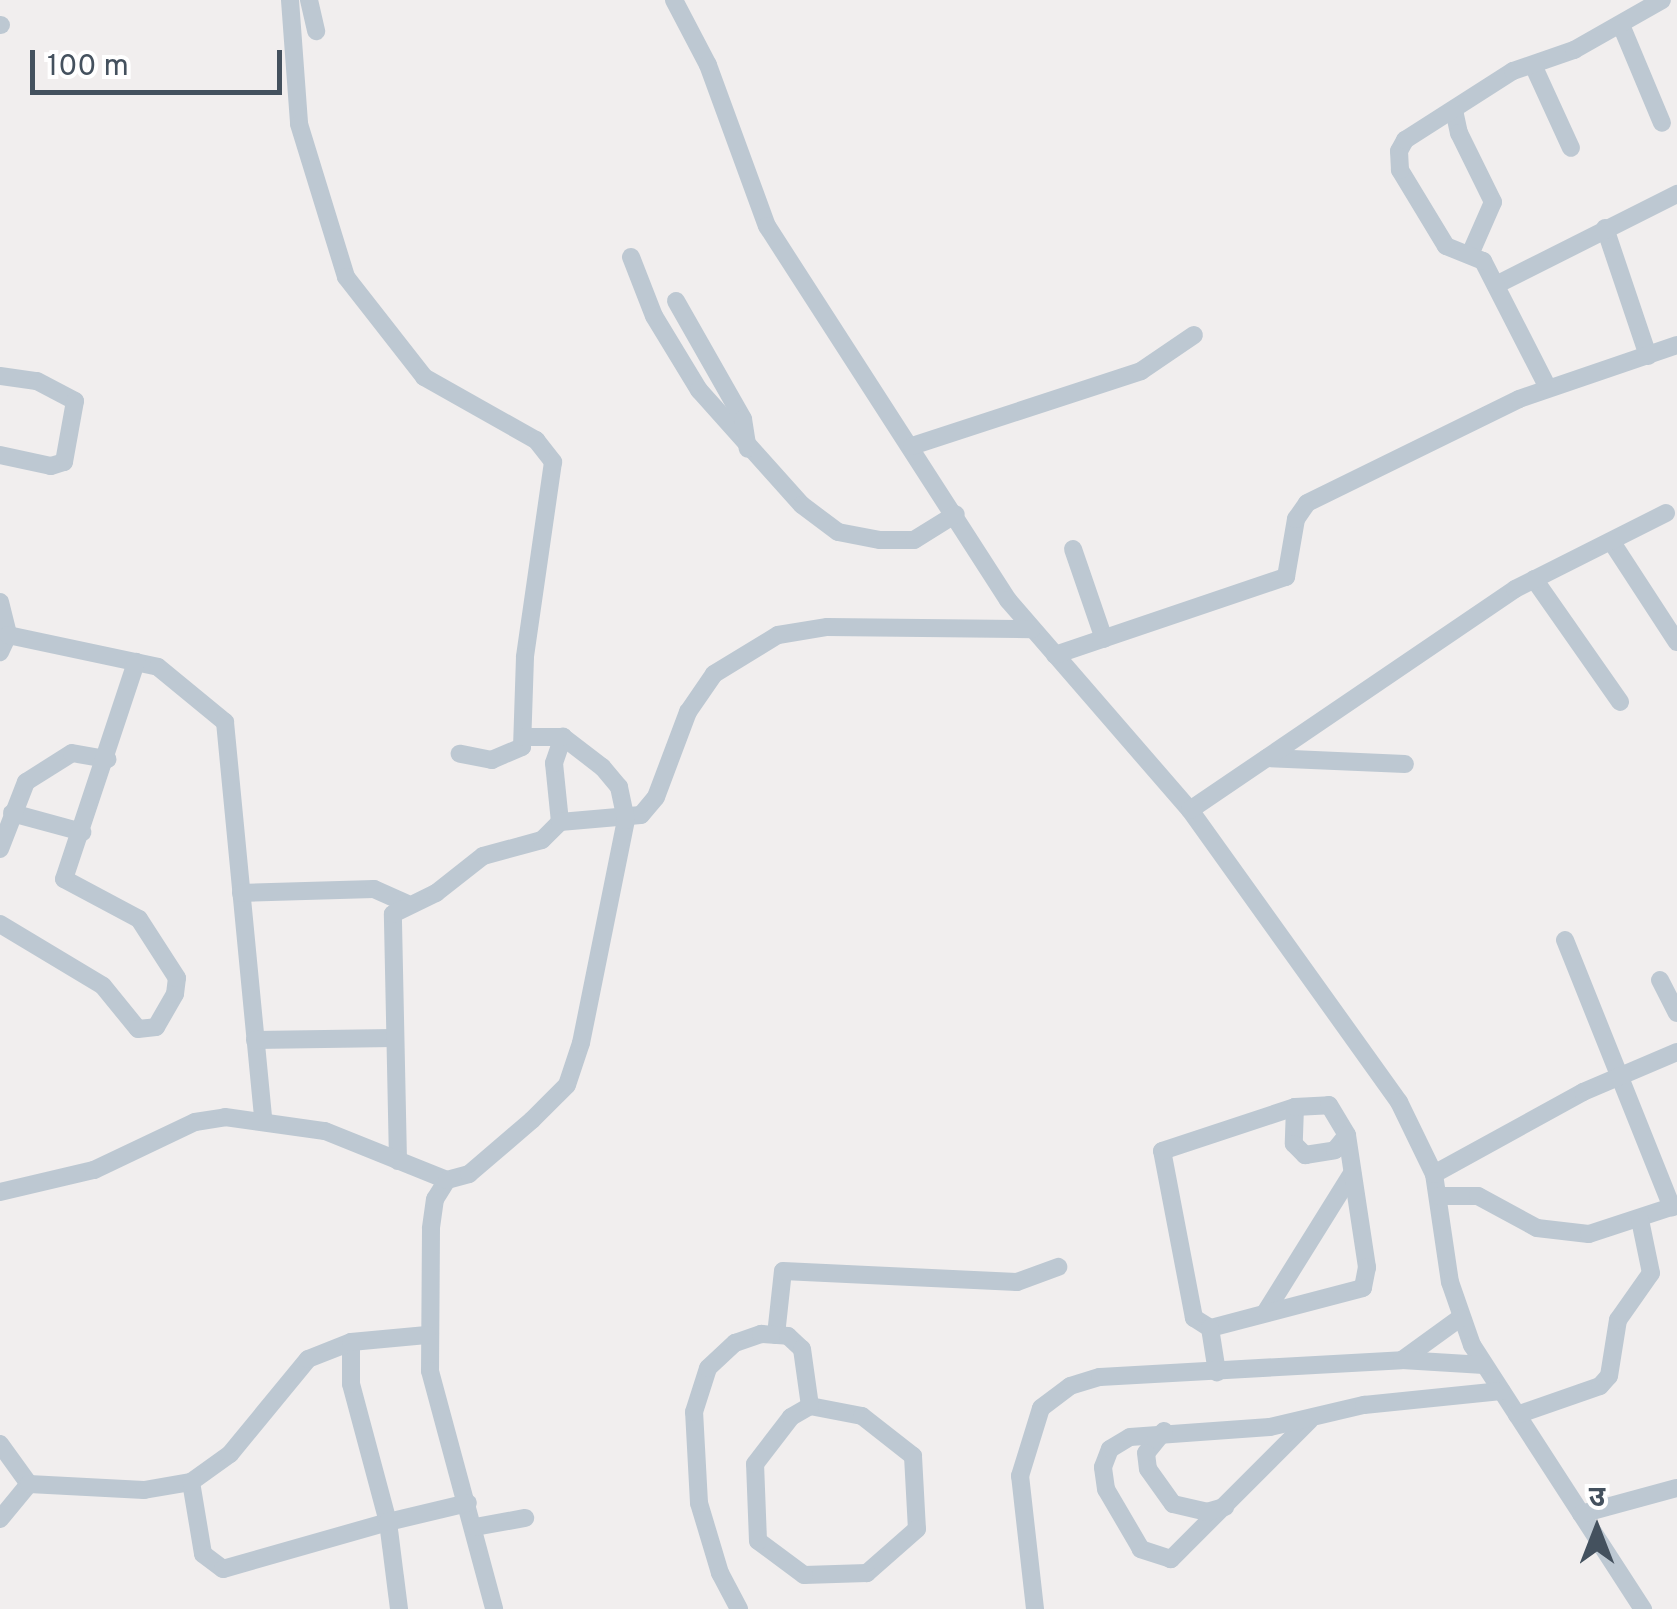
<!DOCTYPE html>
<html>
<head>
<meta charset="utf-8">
<style>
	body { margin:0 }
	#map { position:relative; width:1677px; height:1609px; overflow:hidden; background:#f1eeee; font-family:Overpass,"Noto Sans Devanagari",sans-serif }
	div>[style] { position:absolute }
	[style*='--x'] { left:calc(var(--x)*1px); top:calc(var(--y)*1px); width:calc(var(--w)*1px); rotate:calc(var(--a)*1deg) }
	.minor>* { height:18px; margin:-9px; padding:0 9px; transform-origin:9px; border-radius:9px; background:#bdc8d2 }
	span { translate:-50% -50%; white-space:nowrap; text-align:center; line-height:1.15; -webkit-text-stroke:9px #fff; paint-order:stroke }
	.north { position:absolute; left:1547px; top:1479px; width:100px; height:100px; -webkit-text-stroke:8px #fff; paint-order:stroke; rotate:0deg; font-size:28px; font-weight:700; line-height:40px; text-align:center; color:#44515e }
	.north::after { content:''; display:block; margin:auto; width:35px; height:45px; background:#44515e; clip-path:polygon(50% 0,100% 100%,50% 72%,0 100%) }
	.scale { position:absolute; left:30px; top:50px; width:252px; height:45px; box-sizing:border-box; border:5px solid #44515e; border-top:0; padding-left:12px; font-size:30px; line-height:35px; white-space:nowrap; color:#44515e; -webkit-text-stroke:8px #fff; paint-order:stroke }
</style>
</head>
<body>
<div id="map">
	<div class="minor">
		<div style="--x:290;--y:0;--w:124;--a:85.8"></div>
		<div style="--x:299;--y:124;--w:160;--a:72.9"></div>
		<div style="--x:346;--y:277;--w:127;--a:52"></div>
		<div style="--x:424;--y:377;--w:129;--a:29.4"></div>
		<div style="--x:536;--y:440;--w:28;--a:52"></div>
		<div style="--x:553;--y:462;--w:197;--a:98.2"></div>
		<div style="--x:525;--y:657;--w:90;--a:91.9"></div>
		<div style="--x:522;--y:747;--w:33;--a:157"></div>
		<div style="--x:492;--y:760;--w:33;--a:-169"></div>
		<div style="--x:309;--y:0;--w:32;--a:77"></div>
		<div style="--x:674;--y:0;--w:73;--a:62.4"></div>
		<div style="--x:708;--y:65;--w:171;--a:69.9"></div>
		<div style="--x:767;--y:226;--w:445;--a:57.2"></div>
		<div style="--x:1008;--y:600;--w:278;--a:49.1"></div>
		<div style="--x:1190;--y:810;--w:359;--a:54.4"></div>
		<div style="--x:1399;--y:1102;--w:80;--a:64.1"></div>
		<div style="--x:1434;--y:1174;--w:109;--a:81.6"></div>
		<div style="--x:1450;--y:1282;--w:67;--a:70.8"></div>
		<div style="--x:1472;--y:1345;--w:315;--a:57.1"></div>
		<div style="--x:0;--y:25;--w:1;--a:0"></div>
		<div style="--x:1621;--y:25;--w:106;--a:67.3"></div>
		<div style="--x:1533;--y:65;--w:91;--a:65.4"></div>
		<div style="--x:1454;--y:110;--w:24;--a:78"></div>
		<div style="--x:1459;--y:133;--w:77;--a:63.8"></div>
		<div style="--x:1493;--y:202;--w:55;--a:113.7"></div>
		<div style="--x:1605;--y:228;--w:135;--a:71.4"></div>
		<div style="--x:631;--y:257;--w:63;--a:68.7"></div>
		<div style="--x:654;--y:316;--w:87;--a:58.7"></div>
		<div style="--x:699;--y:390;--w:154;--a:48.2"></div>
		<div style="--x:802;--y:505;--w:45;--a:36.9"></div>
		<div style="--x:838;--y:532;--w:43;--a:10.8"></div>
		<div style="--x:880;--y:540;--w:34;--a:0"></div>
		<div style="--x:914;--y:540;--w:49;--a:-31.8"></div>
		<div style="--x:1496;--y:285;--w:203;--a:-26.7"></div>
		<div style="--x:676;--y:301;--w:136;--a:60.4"></div>
		<div style="--x:743;--y:419;--w:30;--a:81"></div>
		<div style="--x:0;--y:376;--w:37;--a:8"></div>
		<div style="--x:37;--y:381;--w:43;--a:27.8"></div>
		<div style="--x:75;--y:401;--w:62;--a:100.2"></div>
		<div style="--x:64;--y:462;--w:14;--a:163"></div>
		<div style="--x:51;--y:466;--w:52;--a:-167.8"></div>
		<div style="--x:1548;--y:388;--w:143;--a:-117.1"></div>
		<div style="--x:1483;--y:261;--w:40;--a:-158"></div>
		<div style="--x:1446;--y:246;--w:89;--a:-121.2"></div>
		<div style="--x:1400;--y:170;--w:19;--a:-93"></div>
		<div style="--x:1399;--y:151;--w:13;--a:-61"></div>
		<div style="--x:1405;--y:140;--w:128;--a:-32.6"></div>
		<div style="--x:1513;--y:71;--w:65;--a:-19"></div>
		<div style="--x:1574;--y:50;--w:101;--a:-29.6"></div>
		<div style="--x:912;--y:446;--w:241;--a:-18.1"></div>
		<div style="--x:1141;--y:371;--w:64;--a:-34.2"></div>
		<div style="--x:1613;--y:544;--w:117;--a:56.9"></div>
		<div style="--x:1073;--y:549;--w:95;--a:71"></div>
		<div style="--x:1534;--y:579;--w:150;--a:55"></div>
		<div style="--x:0;--y:602;--w:34;--a:76"></div>
		<div style="--x:8;--y:635;--w:19;--a:115"></div>
		<div style="--x:8;--y:635;--w:153;--a:12"></div>
		<div style="--x:158;--y:667;--w:87;--a:39.4"></div>
		<div style="--x:225;--y:722;--w:398;--a:84.5"></div>
		<div style="--x:1055;--y:655;--w:244;--a:-18.7"></div>
		<div style="--x:1286;--y:577;--w:59;--a:-80.2"></div>
		<div style="--x:1296;--y:519;--w:19;--a:-55"></div>
		<div style="--x:1307;--y:503;--w:236;--a:-26.1"></div>
		<div style="--x:1519;--y:399;--w:167;--a:-18.9"></div>
		<div style="--x:1267;--y:758;--w:138;--a:2.5"></div>
		<div style="--x:1190;--y:810;--w:393;--a:-34.2"></div>
		<div style="--x:1515;--y:589;--w:169;--a:-26.7"></div>
		<div style="--x:12;--y:813;--w:73;--a:15.2"></div>
		<div style="--x:560;--y:822;--w:59;--a:-95.8"></div>
		<div style="--x:554;--y:763;--w:28;--a:-71"></div>
		<div style="--x:0;--y:849;--w:72;--a:-68.8"></div>
		<div style="--x:26;--y:782;--w:54;--a:-32.2"></div>
		<div style="--x:72;--y:753;--w:36;--a:10"></div>
		<div style="--x:241;--y:893;--w:133;--a:-1.7"></div>
		<div style="--x:374;--y:889;--w:35;--a:24"></div>
		<div style="--x:0;--y:924;--w:120;--a:31"></div>
		<div style="--x:103;--y:986;--w:55;--a:50.9"></div>
		<div style="--x:138;--y:1029;--w:18;--a:-6"></div>
		<div style="--x:156;--y:1027;--w:38;--a:-60"></div>
		<div style="--x:175;--y:994;--w:16;--a:-83"></div>
		<div style="--x:177;--y:978;--w:70;--a:-122.8"></div>
		<div style="--x:139;--y:919;--w:85;--a:-151.9"></div>
		<div style="--x:64;--y:879;--w:229;--a:-71.6"></div>
		<div style="--x:1565;--y:940;--w:288;--a:68.2"></div>
		<div style="--x:1660;--y:980;--w:37;--a:63"></div>
		<div style="--x:255;--y:1040;--w:139;--a:-0.8"></div>
		<div style="--x:1295;--y:1107;--w:37;--a:92"></div>
		<div style="--x:1294;--y:1144;--w:16;--a:45"></div>
		<div style="--x:1305;--y:1155;--w:30;--a:-9"></div>
		<div style="--x:1335;--y:1150;--w:19;--a:-51"></div>
		<div style="--x:398;--y:1161;--w:247;--a:-91.2"></div>
		<div style="--x:393;--y:914;--w:48;--a:-26"></div>
		<div style="--x:436;--y:893;--w:60;--a:-38.2"></div>
		<div style="--x:483;--y:856;--w:61;--a:-15.2"></div>
		<div style="--x:542;--y:840;--w:25;--a:-45"></div>
		<div style="--x:560;--y:822;--w:81;--a:-4.9"></div>
		<div style="--x:641;--y:815;--w:23;--a:-50"></div>
		<div style="--x:656;--y:797;--w:91;--a:-69.4"></div>
		<div style="--x:688;--y:712;--w:46;--a:-55.6"></div>
		<div style="--x:714;--y:674;--w:75;--a:-31.4"></div>
		<div style="--x:778;--y:635;--w:50;--a:-9.3"></div>
		<div style="--x:827;--y:627;--w:205;--a:0.6"></div>
		<div style="--x:1434;--y:1174;--w:170;--a:-28.8"></div>
		<div style="--x:1583;--y:1092;--w:102;--a:-23.1"></div>
		<div style="--x:447;--y:1180;--w:22;--a:122"></div>
		<div style="--x:435;--y:1199;--w:30;--a:98"></div>
		<div style="--x:431;--y:1229;--w:142;--a:90.4"></div>
		<div style="--x:430;--y:1371;--w:246;--a:74.9"></div>
		<div style="--x:0;--y:1192;--w:97;--a:-13.2"></div>
		<div style="--x:94;--y:1170;--w:112;--a:-25.4"></div>
		<div style="--x:195;--y:1122;--w:30;--a:-9"></div>
		<div style="--x:225;--y:1117;--w:101;--a:8"></div>
		<div style="--x:325;--y:1131;--w:131;--a:21.9"></div>
		<div style="--x:447;--y:1180;--w:23;--a:-15"></div>
		<div style="--x:469;--y:1174;--w:83;--a:-40.6"></div>
		<div style="--x:532;--y:1120;--w:49;--a:-45"></div>
		<div style="--x:567;--y:1085;--w:44;--a:-71.6"></div>
		<div style="--x:581;--y:1043;--w:227;--a:-78.6"></div>
		<div style="--x:626;--y:820;--w:34;--a:-102"></div>
		<div style="--x:619;--y:787;--w:26;--a:-130"></div>
		<div style="--x:602;--y:767;--w:49;--a:-142.4"></div>
		<div style="--x:563;--y:737;--w:40;--a:180"></div>
		<div style="--x:1438;--y:1196;--w:40;--a:0"></div>
		<div style="--x:1478;--y:1196;--w:67;--a:28.5"></div>
		<div style="--x:1537;--y:1228;--w:52;--a:6.6"></div>
		<div style="--x:1589;--y:1234;--w:93;--a:-18.2"></div>
		<div style="--x:1265;--y:1313;--w:165;--a:-58.1"></div>
		<div style="--x:1210;--y:1328;--w:19;--a:-148"></div>
		<div style="--x:1194;--y:1318;--w:170;--a:-100.8"></div>
		<div style="--x:1162;--y:1151;--w:140;--a:-18.3"></div>
		<div style="--x:1295;--y:1107;--w:34;--a:-3"></div>
		<div style="--x:1329;--y:1105;--w:35;--a:59"></div>
		<div style="--x:1347;--y:1135;--w:134;--a:81.4"></div>
		<div style="--x:1367;--y:1267;--w:21;--a:101"></div>
		<div style="--x:1363;--y:1288;--w:158;--a:165.3"></div>
		<div style="--x:1210;--y:1328;--w:45;--a:81"></div>
		<div style="--x:776;--y:1335;--w:64;--a:-83.8"></div>
		<div style="--x:783;--y:1271;--w:234;--a:2.7"></div>
		<div style="--x:1017;--y:1282;--w:44;--a:-20.1"></div>
		<div style="--x:1402;--y:1360;--w:72;--a:-35.9"></div>
		<div style="--x:810;--y:1406;--w:53;--a:10.9"></div>
		<div style="--x:862;--y:1416;--w:65;--a:38.1"></div>
		<div style="--x:913;--y:1456;--w:73;--a:86.9"></div>
		<div style="--x:917;--y:1529;--w:67;--a:138.7"></div>
		<div style="--x:867;--y:1573;--w:63;--a:178.2"></div>
		<div style="--x:804;--y:1575;--w:57;--a:-143.5"></div>
		<div style="--x:758;--y:1541;--w:77;--a:-92.2"></div>
		<div style="--x:755;--y:1464;--w:59;--a:-52.5"></div>
		<div style="--x:791;--y:1417;--w:22;--a:-30"></div>
		<div style="--x:1517;--y:1415;--w:88;--a:-19.3"></div>
		<div style="--x:1600;--y:1386;--w:13;--a:-48"></div>
		<div style="--x:1609;--y:1376;--w:57;--a:-80.9"></div>
		<div style="--x:1618;--y:1320;--w:57;--a:-54.9"></div>
		<div style="--x:1651;--y:1273;--w:54;--a:-101.7"></div>
		<div style="--x:1310;--y:1420;--w:197;--a:135"></div>
		<div style="--x:1171;--y:1559;--w:32;--a:-162"></div>
		<div style="--x:1141;--y:1549;--w:69;--a:-120.3"></div>
		<div style="--x:1106;--y:1489;--w:22;--a:-98"></div>
		<div style="--x:1103;--y:1467;--w:19;--a:-69"></div>
		<div style="--x:1110;--y:1449;--w:23;--a:-31"></div>
		<div style="--x:1130;--y:1437;--w:140;--a:-4.1"></div>
		<div style="--x:1270;--y:1427;--w:97;--a:-13.2"></div>
		<div style="--x:1364;--y:1405;--w:138;--a:-5.8"></div>
		<div style="--x:1164;--y:1431;--w:28;--a:129"></div>
		<div style="--x:1146;--y:1453;--w:16;--a:83"></div>
		<div style="--x:1148;--y:1469;--w:43;--a:54.5"></div>
		<div style="--x:1173;--y:1504;--w:35;--a:13"></div>
		<div style="--x:1207;--y:1512;--w:19;--a:-16"></div>
		<div style="--x:0;--y:1444;--w:49;--a:54.1"></div>
		<div style="--x:191;--y:1482;--w:73;--a:80.5"></div>
		<div style="--x:203;--y:1554;--w:25;--a:37"></div>
		<div style="--x:223;--y:1569;--w:172;--a:-15.9"></div>
		<div style="--x:388;--y:1522;--w:143;--a:-105"></div>
		<div style="--x:351;--y:1384;--w:42;--a:-90"></div>
		<div style="--x:1581;--y:1514;--w:99;--a:-15.2"></div>
		<div style="--x:0;--y:1519;--w:45;--a:-50.4"></div>
		<div style="--x:29;--y:1484;--w:115;--a:3"></div>
		<div style="--x:144;--y:1490;--w:48;--a:-9.7"></div>
		<div style="--x:191;--y:1482;--w:48;--a:-35.7"></div>
		<div style="--x:230;--y:1454;--w:123;--a:-50.6"></div>
		<div style="--x:308;--y:1359;--w:46;--a:-21.6"></div>
		<div style="--x:351;--y:1342;--w:76;--a:-5.3"></div>
		<div style="--x:475;--y:1527;--w:51;--a:-10.2"></div>
		<div style="--x:399;--y:1609;--w:88;--a:-97.2"></div>
		<div style="--x:388;--y:1522;--w:82;--a:-13.4"></div>
		<div style="--x:739;--y:1609;--w:41;--a:-117.8"></div>
		<div style="--x:720;--y:1573;--w:73;--a:-106.7"></div>
		<div style="--x:699;--y:1503;--w:91;--a:-93.1"></div>
		<div style="--x:694;--y:1412;--w:46;--a:-72.3"></div>
		<div style="--x:708;--y:1368;--w:37;--a:-43"></div>
		<div style="--x:735;--y:1343;--w:28;--a:-19"></div>
		<div style="--x:761;--y:1334;--w:27;--a:4"></div>
		<div style="--x:788;--y:1336;--w:19;--a:43"></div>
		<div style="--x:802;--y:1349;--w:58;--a:82"></div>
		<div style="--x:1035;--y:1609;--w:134;--a:-96.4"></div>
		<div style="--x:1020;--y:1476;--w:71;--a:-72.8"></div>
		<div style="--x:1041;--y:1408;--w:36;--a:-37"></div>
		<div style="--x:1070;--y:1386;--w:31;--a:-17"></div>
		<div style="--x:1100;--y:1377;--w:302;--a:-3.2"></div>
		<div style="--x:1402;--y:1360;--w:82;--a:3.5"></div>
	</div>
	<div class="north">उ</div>
	<div class="scale">100 m</div>
</div>
</body>
</html>
